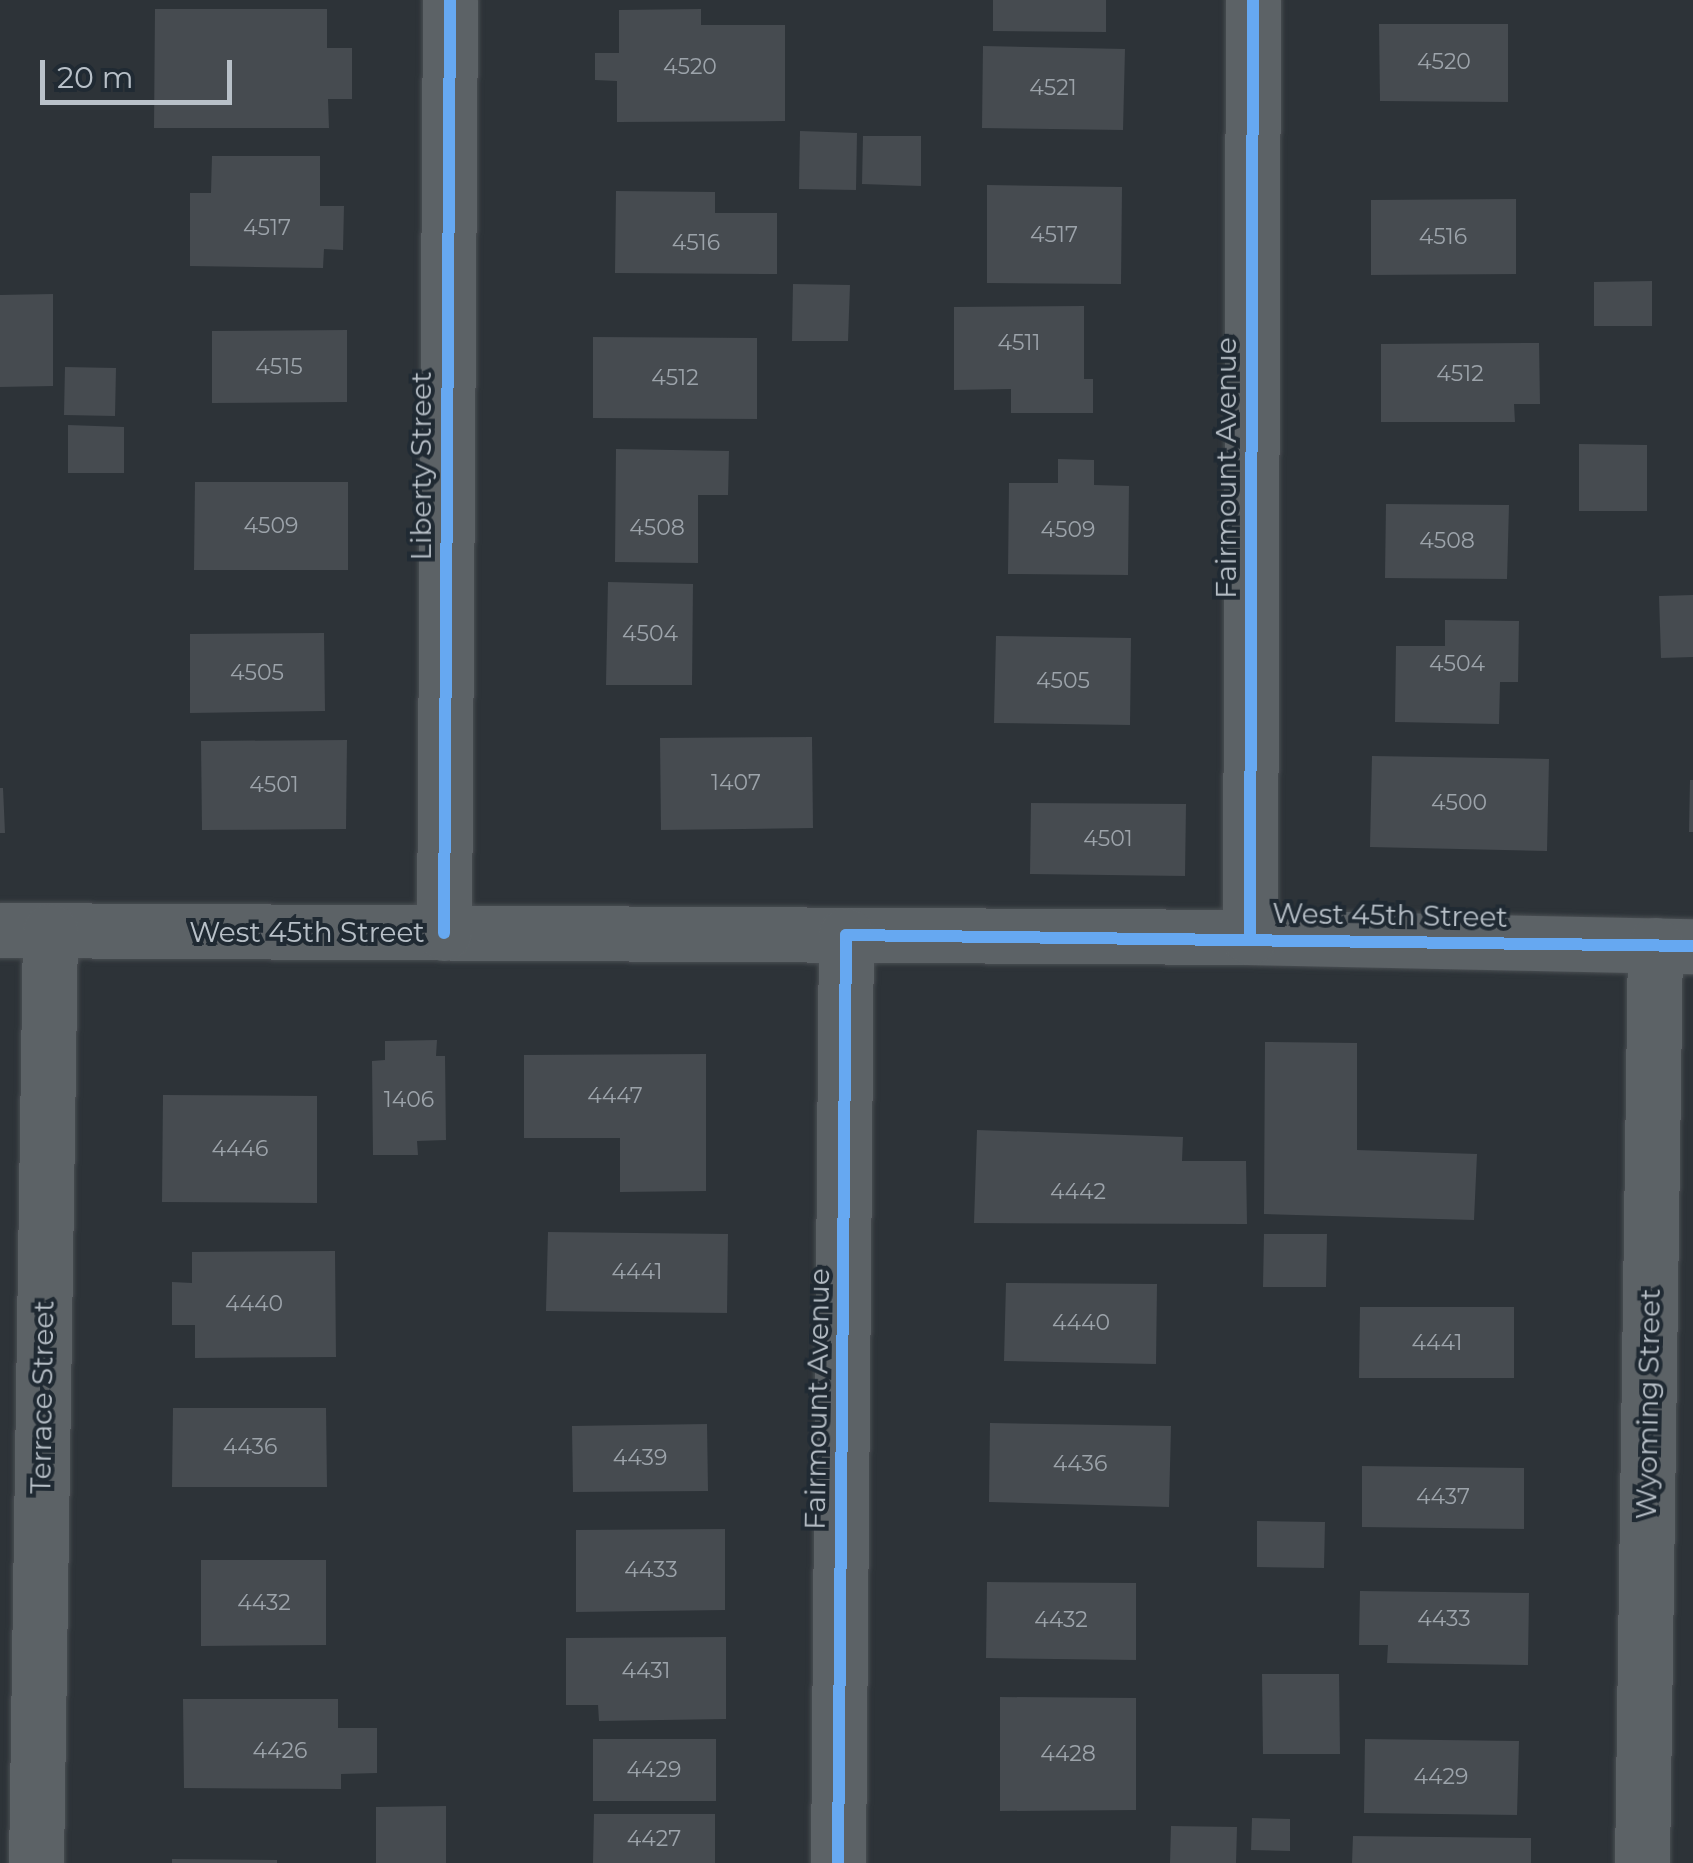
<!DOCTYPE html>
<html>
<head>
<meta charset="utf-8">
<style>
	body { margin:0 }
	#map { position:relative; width:1693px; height:1863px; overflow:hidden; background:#2d3338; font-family:Montserrat,sans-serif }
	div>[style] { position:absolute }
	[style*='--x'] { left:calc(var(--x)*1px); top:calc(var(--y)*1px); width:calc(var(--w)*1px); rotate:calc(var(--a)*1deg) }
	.building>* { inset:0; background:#464b50 }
	.roads { filter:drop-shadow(0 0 2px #4a4f53) drop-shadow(0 0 2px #4a4f53) }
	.minor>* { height:55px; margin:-27.5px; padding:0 27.5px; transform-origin:27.5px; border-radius:27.5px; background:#5c6266 }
	.cycleway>* { height:12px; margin:-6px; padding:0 6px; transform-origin:6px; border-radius:6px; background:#66a8f1 }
	span { translate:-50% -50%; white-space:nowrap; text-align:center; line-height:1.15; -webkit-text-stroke:8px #202a33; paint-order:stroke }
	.number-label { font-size:22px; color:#9ca3aa }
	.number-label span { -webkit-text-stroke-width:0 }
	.street-label { font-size:28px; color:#b8c0c8 }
	.scale { position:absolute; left:40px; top:60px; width:192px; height:45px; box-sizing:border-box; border:5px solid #b8c0c8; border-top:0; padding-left:12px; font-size:30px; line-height:35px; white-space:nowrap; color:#b8c0c8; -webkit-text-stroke:8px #202a33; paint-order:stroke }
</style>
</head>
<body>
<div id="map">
	<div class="building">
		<div style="clip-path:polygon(993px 0,1106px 0,1106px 32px,993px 31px)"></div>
		<div style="clip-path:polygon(155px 9px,327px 9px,327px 48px,352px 48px,352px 99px,328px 99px,329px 128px,154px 128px)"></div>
		<div style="clip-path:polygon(701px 9px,701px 25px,785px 25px,785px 121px,617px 122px,617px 81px,595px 80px,595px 53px,619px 53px,619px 10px)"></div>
		<div style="clip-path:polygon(1379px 24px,1508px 24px,1508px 102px,1380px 101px)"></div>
		<div style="clip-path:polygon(983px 46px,1125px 49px,1123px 130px,982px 128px)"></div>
		<div style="clip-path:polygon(800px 131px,857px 133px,856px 190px,799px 189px)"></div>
		<div style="clip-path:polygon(863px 136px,921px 136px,921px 186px,862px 184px)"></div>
		<div style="clip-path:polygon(212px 156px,320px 156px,320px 206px,344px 206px,343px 250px,324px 249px,323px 268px,190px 266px,190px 193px,211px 193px)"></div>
		<div style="clip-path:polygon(987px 185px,1122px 187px,1121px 284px,987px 283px)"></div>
		<div style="clip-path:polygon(616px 191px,715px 192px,715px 213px,777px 213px,777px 274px,615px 273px)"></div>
		<div style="clip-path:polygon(1516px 199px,1516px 274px,1371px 275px,1371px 200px)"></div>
		<div style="clip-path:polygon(1652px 281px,1652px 326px,1594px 326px,1594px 282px)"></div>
		<div style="clip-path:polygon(793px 284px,850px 285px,848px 341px,792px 341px)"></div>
		<div style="clip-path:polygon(53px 294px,53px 386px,0 387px,0 295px)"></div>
		<div style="clip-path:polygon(1084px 306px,1084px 379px,1093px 379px,1093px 413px,1011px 413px,1011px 389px,954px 390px,954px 307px)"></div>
		<div style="clip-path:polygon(347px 330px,347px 402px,212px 403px,212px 331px)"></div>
		<div style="clip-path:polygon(593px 337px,757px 338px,757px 419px,593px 418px)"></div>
		<div style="clip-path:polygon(1539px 343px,1540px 404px,1514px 404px,1515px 422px,1381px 422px,1381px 344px)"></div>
		<div style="clip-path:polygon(65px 367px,116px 368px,115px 416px,64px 415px)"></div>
		<div style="clip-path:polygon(68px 425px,124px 427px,124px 473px,68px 473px)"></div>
		<div style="clip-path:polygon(1579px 444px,1647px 445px,1647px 511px,1579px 511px)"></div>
		<div style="clip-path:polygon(616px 449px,729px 451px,728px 495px,698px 495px,698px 563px,615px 562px)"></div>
		<div style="clip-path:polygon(1058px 459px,1094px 460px,1094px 485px,1129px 486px,1128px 575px,1008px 574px,1009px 483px,1058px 483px)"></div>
		<div style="clip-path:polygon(195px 482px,348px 482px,348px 570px,194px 570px)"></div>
		<div style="clip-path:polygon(1386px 504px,1509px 505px,1507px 579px,1385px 578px)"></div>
		<div style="clip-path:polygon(608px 582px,693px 584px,692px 685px,606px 685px)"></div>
		<div style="clip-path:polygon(1693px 595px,1693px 657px,1661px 658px,1659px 596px)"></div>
		<div style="clip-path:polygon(1445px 620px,1519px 621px,1518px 682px,1500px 682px,1499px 724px,1395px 722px,1396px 646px,1445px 646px)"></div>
		<div style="clip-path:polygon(324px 633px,325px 711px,190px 713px,190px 634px)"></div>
		<div style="clip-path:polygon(996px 636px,1131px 638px,1130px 725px,994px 723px)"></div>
		<div style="clip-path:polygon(812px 737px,813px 828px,661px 830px,660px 738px)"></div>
		<div style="clip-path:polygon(347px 740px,346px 829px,202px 830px,201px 741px)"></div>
		<div style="clip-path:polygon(1372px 756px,1549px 759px,1547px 851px,1370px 847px)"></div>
		<div style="clip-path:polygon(1690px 780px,1693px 780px,1693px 832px,1689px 832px)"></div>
		<div style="clip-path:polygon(0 788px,3px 788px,5px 833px,0 833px)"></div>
		<div style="clip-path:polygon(1031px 803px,1186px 804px,1185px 876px,1030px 874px)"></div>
		<div style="clip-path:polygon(437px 1040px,436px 1056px,445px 1056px,446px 1140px,417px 1141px,418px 1155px,373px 1155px,372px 1061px,385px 1060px,385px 1041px)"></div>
		<div style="clip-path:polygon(1265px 1042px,1357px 1043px,1357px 1150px,1477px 1154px,1474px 1220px,1264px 1214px)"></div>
		<div style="clip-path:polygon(706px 1054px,706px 1191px,620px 1192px,620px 1138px,524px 1138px,524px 1055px)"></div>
		<div style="clip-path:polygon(163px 1095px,317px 1096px,317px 1203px,162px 1202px)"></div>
		<div style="clip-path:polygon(977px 1130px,1183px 1137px,1182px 1161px,1246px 1161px,1247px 1224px,974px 1223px)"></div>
		<div style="clip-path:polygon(548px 1232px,728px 1234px,727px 1313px,546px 1311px)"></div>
		<div style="clip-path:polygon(1264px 1234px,1327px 1234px,1326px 1287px,1263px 1287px)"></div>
		<div style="clip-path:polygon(335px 1251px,336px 1357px,195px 1358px,195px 1325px,172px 1325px,172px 1282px,192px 1283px,192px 1252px)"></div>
		<div style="clip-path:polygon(1006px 1283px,1157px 1284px,1156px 1364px,1004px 1361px)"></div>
		<div style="clip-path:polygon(1360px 1307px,1514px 1307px,1514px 1378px,1359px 1378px)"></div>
		<div style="clip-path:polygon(173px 1408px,326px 1408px,327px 1487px,172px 1487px)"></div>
		<div style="clip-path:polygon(990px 1423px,1171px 1426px,1169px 1507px,989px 1502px)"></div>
		<div style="clip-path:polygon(707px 1424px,708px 1491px,573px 1492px,572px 1426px)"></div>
		<div style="clip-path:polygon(1362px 1466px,1524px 1468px,1524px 1529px,1362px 1527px)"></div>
		<div style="clip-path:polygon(1257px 1521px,1325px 1522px,1324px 1568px,1257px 1567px)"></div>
		<div style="clip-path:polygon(725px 1529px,725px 1610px,576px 1612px,576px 1530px)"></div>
		<div style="clip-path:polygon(201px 1560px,326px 1560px,326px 1645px,201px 1646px)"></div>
		<div style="clip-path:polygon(987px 1582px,1136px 1583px,1136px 1660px,986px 1658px)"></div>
		<div style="clip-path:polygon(1360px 1591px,1529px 1593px,1528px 1665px,1387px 1663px,1388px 1645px,1359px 1645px)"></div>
		<div style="clip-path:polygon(726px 1637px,726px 1719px,599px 1721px,598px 1705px,566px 1705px,566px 1638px)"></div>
		<div style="clip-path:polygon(1262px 1674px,1339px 1674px,1340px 1754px,1263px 1754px)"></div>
		<div style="clip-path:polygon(1000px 1697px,1136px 1698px,1136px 1810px,1000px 1811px)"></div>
		<div style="clip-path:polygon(183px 1699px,338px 1699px,338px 1728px,377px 1728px,377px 1773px,341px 1774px,341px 1789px,184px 1788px)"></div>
		<div style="clip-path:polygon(593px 1739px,716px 1739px,716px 1801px,593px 1801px)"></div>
		<div style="clip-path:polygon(1365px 1739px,1519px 1741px,1517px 1815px,1364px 1813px)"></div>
		<div style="clip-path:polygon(446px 1806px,446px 1863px,376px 1863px,376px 1807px)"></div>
		<div style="clip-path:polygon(594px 1814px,715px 1814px,715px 1863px,593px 1863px)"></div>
		<div style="clip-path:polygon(1252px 1818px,1290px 1819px,1290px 1851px,1251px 1850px)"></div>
		<div style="clip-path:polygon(1171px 1826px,1237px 1827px,1236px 1863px,1170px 1863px)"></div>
		<div style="clip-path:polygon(1353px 1836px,1531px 1838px,1531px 1863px,1352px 1863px)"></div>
		<div style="clip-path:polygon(172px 1859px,277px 1860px,277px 1863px,172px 1863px)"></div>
	</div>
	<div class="roads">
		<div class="minor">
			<div style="--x:0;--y:930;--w:1250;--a:0.32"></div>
			<div style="--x:1250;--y:937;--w:443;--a:1.2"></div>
			<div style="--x:444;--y:933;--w:933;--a:-89.63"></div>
			<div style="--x:1250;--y:937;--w:937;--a:-89.82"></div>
			<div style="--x:36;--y:1863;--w:932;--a:-89.14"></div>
			<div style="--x:838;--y:1863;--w:928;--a:-89.51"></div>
			<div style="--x:1642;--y:1863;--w:918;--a:-89.19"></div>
		</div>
	</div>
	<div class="cycleway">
		<div style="--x:444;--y:933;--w:933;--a:-89.63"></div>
		<div style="--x:1250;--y:937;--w:937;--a:-89.82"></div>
		<div style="--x:838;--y:1863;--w:928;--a:-89.51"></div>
		<div style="--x:846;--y:935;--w:847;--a:0.74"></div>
	</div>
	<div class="number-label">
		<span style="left:1444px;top:62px">4520</span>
		<span style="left:690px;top:67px">4520</span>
		<span style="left:1053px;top:88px">4521</span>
		<span style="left:267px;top:228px">4517</span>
		<span style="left:1054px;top:235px">4517</span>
		<span style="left:1443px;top:237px">4516</span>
		<span style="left:696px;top:243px">4516</span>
		<span style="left:1019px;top:343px">4511</span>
		<span style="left:279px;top:367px">4515</span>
		<span style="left:1460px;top:374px">4512</span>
		<span style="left:675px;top:378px">4512</span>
		<span style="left:271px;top:526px">4509</span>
		<span style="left:657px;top:528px">4508</span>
		<span style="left:1068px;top:530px">4509</span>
		<span style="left:1447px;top:541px">4508</span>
		<span style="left:650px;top:634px">4504</span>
		<span style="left:1457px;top:664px">4504</span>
		<span style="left:257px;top:673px">4505</span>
		<span style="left:1063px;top:681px">4505</span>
		<span style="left:736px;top:783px">1407</span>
		<span style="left:274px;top:785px">4501</span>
		<span style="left:1459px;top:803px">4500</span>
		<span style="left:1108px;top:839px">4501</span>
		<span style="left:615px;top:1096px">4447</span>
		<span style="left:409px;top:1100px">1406</span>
		<span style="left:240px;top:1149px">4446</span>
		<span style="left:1078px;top:1192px">4442</span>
		<span style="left:637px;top:1272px">4441</span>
		<span style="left:254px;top:1304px">4440</span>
		<span style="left:1081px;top:1323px">4440</span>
		<span style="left:1437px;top:1343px">4441</span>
		<span style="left:250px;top:1447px">4436</span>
		<span style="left:640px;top:1458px">4439</span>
		<span style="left:1080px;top:1464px">4436</span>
		<span style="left:1443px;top:1497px">4437</span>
		<span style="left:651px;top:1570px">4433</span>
		<span style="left:264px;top:1603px">4432</span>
		<span style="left:1444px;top:1619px">4433</span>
		<span style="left:1061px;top:1620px">4432</span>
		<span style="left:646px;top:1671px">4431</span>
		<span style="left:280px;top:1751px">4426</span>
		<span style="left:1068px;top:1754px">4428</span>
		<span style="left:654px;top:1770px">4429</span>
		<span style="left:1441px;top:1777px">4429</span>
		<span style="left:654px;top:1839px">4427</span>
	</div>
	<div class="street-label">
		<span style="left:421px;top:466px;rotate:-90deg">Liberty Street</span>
		<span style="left:1226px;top:468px;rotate:-90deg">Fairmount Avenue</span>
		<span style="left:1390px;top:915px;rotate:1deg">West 45th Street</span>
		<span style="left:307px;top:932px">West 45th Street</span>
		<span style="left:42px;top:1397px;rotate:-89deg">Terrace Street</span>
		<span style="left:817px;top:1399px;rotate:-89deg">Fairmount Avenue</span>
		<span style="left:1648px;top:1404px;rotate:-89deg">Wyoming Street</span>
	</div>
	<div class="scale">20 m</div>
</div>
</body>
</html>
